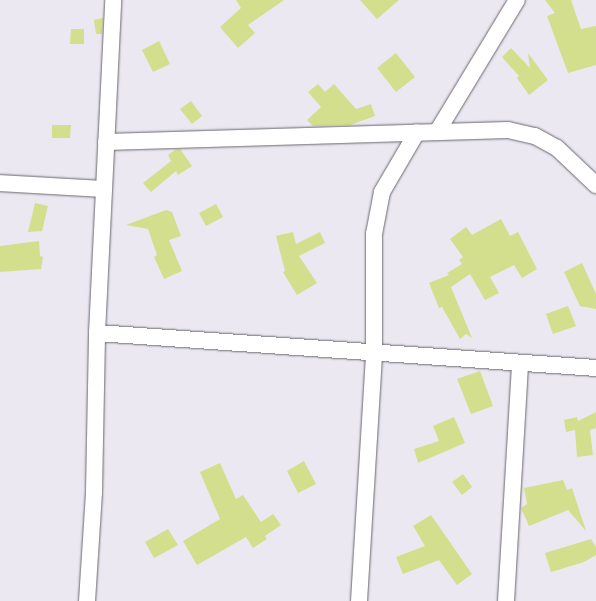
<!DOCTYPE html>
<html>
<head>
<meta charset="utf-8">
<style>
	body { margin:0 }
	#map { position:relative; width:596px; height:601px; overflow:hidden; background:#ebe8f1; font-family:Arial,sans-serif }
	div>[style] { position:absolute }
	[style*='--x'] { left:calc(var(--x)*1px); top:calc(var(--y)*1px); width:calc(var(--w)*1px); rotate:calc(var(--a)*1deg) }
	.building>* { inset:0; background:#d3df8d }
	.roads { filter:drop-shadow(0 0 1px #6a676e) drop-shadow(0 0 1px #6a676e) }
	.street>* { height:16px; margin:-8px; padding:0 8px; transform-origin:8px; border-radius:8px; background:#fff }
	span { translate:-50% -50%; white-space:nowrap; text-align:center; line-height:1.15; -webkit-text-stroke:3px #ebe8f1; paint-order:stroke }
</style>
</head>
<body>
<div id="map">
	<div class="building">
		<div style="clip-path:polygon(236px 0,284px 0,248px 25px,255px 33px,238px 48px,220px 27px,241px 8px)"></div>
		<div style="clip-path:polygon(360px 0,399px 0,377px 19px)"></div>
		<div style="clip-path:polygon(545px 0,571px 0,581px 29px,596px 26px,596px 65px,568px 73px,547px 16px,555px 13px)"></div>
		<div style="clip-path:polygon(103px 18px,102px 34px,96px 34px,94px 20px)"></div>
		<div style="clip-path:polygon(71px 29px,84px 29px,84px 44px,70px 44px)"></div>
		<div style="clip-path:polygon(159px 41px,170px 64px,153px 72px,142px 50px)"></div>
		<div style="clip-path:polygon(511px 48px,530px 68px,528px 53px,548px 80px,529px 95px,517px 78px,519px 76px,502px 57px)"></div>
		<div style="clip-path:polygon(396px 53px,415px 77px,396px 92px,377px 68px)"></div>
		<div style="clip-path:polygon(318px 84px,325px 92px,334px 84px,356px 109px,371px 104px,375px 116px,350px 125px,313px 126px,307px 120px,321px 107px,308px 92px)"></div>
		<div style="clip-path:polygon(191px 101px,202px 116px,192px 124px,180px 109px)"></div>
		<div style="clip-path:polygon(52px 125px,71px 125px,70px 138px,52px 138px)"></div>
		<div style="clip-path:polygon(176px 149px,180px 149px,192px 166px,178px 175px,176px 171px,151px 192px,143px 183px,171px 161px,168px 155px)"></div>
		<div style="clip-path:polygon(35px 203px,48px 206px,42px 231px,28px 232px)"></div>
		<div style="clip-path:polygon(216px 204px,223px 217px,206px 226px,199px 213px)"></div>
		<div style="clip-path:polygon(166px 210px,172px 212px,181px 236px,169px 240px,182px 271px,164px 279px,154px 257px,157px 255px,148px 229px,126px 225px)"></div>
		<div style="clip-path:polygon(501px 219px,510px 236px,518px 232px,537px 269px,522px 278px,514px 265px,490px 277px,499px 293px,485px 300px,470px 274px,451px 287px,472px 338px,466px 334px,460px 339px,442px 307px,439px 308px,429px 283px,449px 275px,447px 273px,462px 264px,459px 260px,463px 257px,450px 239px,466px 227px,472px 235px)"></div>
		<div style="clip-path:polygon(293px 232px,296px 244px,320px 232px,325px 243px,299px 256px,317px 283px,297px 295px,283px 272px,285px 271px,276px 236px)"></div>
		<div style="clip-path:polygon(39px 241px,40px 256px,43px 257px,41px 269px,0 272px,0 246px)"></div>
		<div style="clip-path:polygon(582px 263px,596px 294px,596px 309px,580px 306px,564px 272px)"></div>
		<div style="clip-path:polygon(568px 306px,576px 326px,553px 334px,546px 314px)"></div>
		<div style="clip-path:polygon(480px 371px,493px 406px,471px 414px,457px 379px)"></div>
		<div style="clip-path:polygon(596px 412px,596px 428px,590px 430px,593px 455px,577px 457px,575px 430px,566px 432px,564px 420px,577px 417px,578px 421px)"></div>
		<div style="clip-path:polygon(454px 417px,465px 443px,418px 463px,414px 449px,439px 441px,433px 426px)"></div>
		<div style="clip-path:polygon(304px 461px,316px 484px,298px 493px,287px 471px)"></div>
		<div style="clip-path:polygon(220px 463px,236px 499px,243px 495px,261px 522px,273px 514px,281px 525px,265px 536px,267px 539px,253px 548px,246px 537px,197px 565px,183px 541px,220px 519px,200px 472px)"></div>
		<div style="clip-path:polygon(463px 474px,472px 487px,462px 495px,452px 482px)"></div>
		<div style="clip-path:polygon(563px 480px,567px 490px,572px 488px,586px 531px,568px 510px,529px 526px,521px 508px,527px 504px,524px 488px)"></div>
		<div style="clip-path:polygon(431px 515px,472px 574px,457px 585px,439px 560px,403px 574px,396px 557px,425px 546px,413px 526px)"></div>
		<div style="clip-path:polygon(168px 529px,178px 545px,154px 558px,145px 542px)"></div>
		<div style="clip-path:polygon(591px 539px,596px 547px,596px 555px,584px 562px,551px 572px,545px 553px)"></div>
	</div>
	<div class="roads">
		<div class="street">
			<div style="--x:437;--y:132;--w:154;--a:-58.8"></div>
			<div style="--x:106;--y:142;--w:402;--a:-1.7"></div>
			<div style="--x:508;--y:130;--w:28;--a:13"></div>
			<div style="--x:535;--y:136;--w:25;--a:29"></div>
			<div style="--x:557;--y:148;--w:54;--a:43.5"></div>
			<div style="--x:0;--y:183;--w:104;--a:3.3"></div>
			<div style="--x:97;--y:333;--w:500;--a:4.01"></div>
			<div style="--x:87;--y:601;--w:109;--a:-86.3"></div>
			<div style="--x:94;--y:492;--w:159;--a:-88.9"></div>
			<div style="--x:97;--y:333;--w:333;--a:-87.2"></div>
			<div style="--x:359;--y:601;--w:248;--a:-86.5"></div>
			<div style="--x:374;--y:353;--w:119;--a:-90"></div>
			<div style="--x:374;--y:234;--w:43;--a:-79.2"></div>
			<div style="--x:382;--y:192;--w:69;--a:-59.7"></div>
			<div style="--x:506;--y:601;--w:238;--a:-86.6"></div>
		</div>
	</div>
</div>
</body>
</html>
